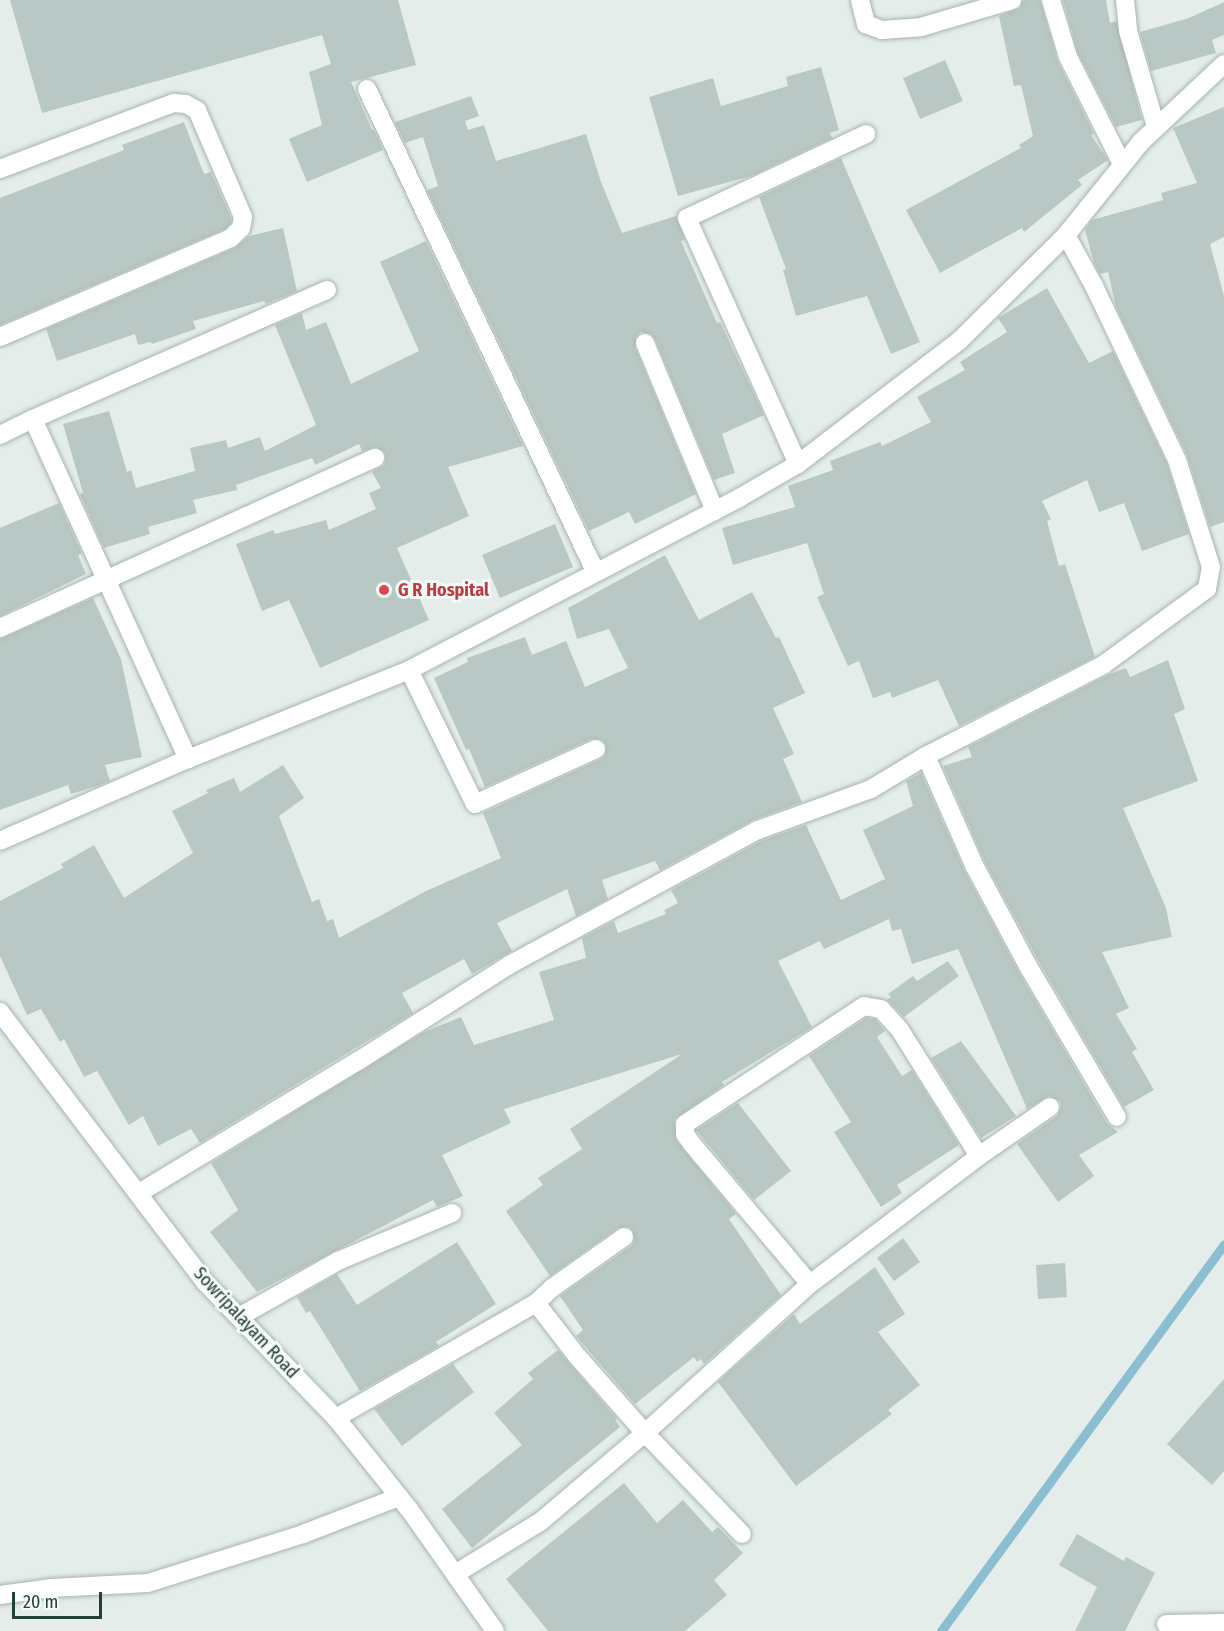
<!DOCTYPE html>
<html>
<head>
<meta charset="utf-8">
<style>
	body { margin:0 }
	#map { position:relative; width:1224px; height:1631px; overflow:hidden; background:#e4edea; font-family:"Fira Sans Condensed",sans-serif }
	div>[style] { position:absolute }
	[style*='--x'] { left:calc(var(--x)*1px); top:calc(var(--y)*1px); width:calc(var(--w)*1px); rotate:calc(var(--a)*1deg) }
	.stream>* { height:9px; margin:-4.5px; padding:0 4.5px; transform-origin:4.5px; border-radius:4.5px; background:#8cbed2 }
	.building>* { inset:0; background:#b9c8c4 }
	.roads { filter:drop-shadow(0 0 2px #a6b5b2) drop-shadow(0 0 2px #a6b5b2) }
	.service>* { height:18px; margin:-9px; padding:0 9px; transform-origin:9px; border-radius:9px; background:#fff }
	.minor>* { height:18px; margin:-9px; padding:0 9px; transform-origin:9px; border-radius:9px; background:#fff }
	.tertiary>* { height:18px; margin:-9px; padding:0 9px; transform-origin:9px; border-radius:9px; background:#fff }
	.dots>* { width:16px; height:16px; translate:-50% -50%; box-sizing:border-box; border:3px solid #f4faf8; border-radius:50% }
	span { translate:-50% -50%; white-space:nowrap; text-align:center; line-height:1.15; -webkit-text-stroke:6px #f4faf8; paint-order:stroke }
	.health-label { font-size:18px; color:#be3a42; font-weight:700 }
	.left { translate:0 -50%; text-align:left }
	.street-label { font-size:18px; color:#233f3b }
	.scale { position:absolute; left:12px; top:1592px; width:90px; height:27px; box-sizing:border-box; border:3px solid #233f3b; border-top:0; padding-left:8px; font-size:18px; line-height:21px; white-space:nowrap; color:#233f3b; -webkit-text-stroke:4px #f4faf8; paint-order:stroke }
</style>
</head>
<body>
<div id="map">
	<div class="stream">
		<div style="--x:941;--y:1631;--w:479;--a:-53.8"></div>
	</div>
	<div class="building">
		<div style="clip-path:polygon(10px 0,398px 0,416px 65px,351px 82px,372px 130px,374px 130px,383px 150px,307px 182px,289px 139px,322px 125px,309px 72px,331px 64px,322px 35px,42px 113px)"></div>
		<div style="clip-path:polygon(1023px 0,1040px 0,1058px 62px,1094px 134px,1091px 135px,1108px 160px,1078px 180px,1082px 185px,1024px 232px,1022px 228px,940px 273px,906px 210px,1021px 148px,1019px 145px,1033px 136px,1021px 85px,1014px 86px,999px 16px,1020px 8px)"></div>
		<div style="clip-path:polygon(1063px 0,1106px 0,1110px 23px,1116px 21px,1142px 120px,1116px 127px,1078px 53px)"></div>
		<div style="clip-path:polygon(1224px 2px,1224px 35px,1212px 40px,1216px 53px,1151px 71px,1140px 32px,1189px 18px)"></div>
		<div style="clip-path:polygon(945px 60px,963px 101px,920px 119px,903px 78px)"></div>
		<div style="clip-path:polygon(821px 67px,839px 130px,830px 133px,832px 138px,751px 176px,678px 196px,649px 97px,713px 78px,721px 106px,788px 86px,786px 77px)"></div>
		<div style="clip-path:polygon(471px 96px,479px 116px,465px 121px,468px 130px,484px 125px,496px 161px,586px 134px,601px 182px,622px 233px,676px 216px,685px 240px,681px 241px,717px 323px,720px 322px,764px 415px,722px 434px,735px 473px,714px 480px,655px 339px,651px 334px,641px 332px,636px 337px,635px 347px,696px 494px,635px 524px,629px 512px,589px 531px,427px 190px,438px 186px,423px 137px,405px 143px,395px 122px)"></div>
		<div style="clip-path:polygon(1224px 107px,1224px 237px,1210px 244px,1224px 296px,1224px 522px,1210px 527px,1187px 455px,1116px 307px,1108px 272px,1100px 274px,1094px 263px,1085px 230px,1092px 220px,1163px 200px,1161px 193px,1197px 183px,1173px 128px)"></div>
		<div style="clip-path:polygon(184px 122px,204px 174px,211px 172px,231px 218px,231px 223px,225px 229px,0 325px,0 198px,124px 150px,122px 145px)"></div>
		<div style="clip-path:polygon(841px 158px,920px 342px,891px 354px,867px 296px,796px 316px,783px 270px,786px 269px,759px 197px)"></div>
		<div style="clip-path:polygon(283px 228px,297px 291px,266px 304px,264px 301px,193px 321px,196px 329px,152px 344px,151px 342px,138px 345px,135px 334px,57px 361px,46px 329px,235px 248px,249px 236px)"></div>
		<div style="clip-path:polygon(426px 241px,523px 446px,448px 467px,469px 516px,397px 548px,429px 620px,320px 668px,289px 600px,262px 611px,236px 544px,273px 530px,275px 534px,326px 520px,329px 530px,376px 509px,369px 493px,381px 488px,372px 472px,384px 465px,386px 459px,385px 453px,377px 447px,362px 451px,359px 444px,315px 465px,312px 458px,236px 485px,237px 490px,193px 500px,197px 513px,148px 527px,150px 534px,104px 548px,80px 494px,83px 493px,63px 424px,109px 411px,127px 472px,131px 470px,136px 488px,195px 471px,190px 448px,226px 440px,228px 448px,260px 437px,265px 451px,316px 425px,275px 325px,302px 313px,306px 330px,326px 322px,351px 384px,419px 351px,380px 262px)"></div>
		<div style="clip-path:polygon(1047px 288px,1089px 363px,1113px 351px,1167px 464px,1189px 534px,1142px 551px,1124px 503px,1099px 512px,1087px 480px,1042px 501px,1051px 519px,1047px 521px,1059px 566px,1065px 564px,1095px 657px,959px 726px,938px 680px,892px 698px,890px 692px,873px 698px,859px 661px,848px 666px,817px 597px,824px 594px,807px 543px,733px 565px,722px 528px,795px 507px,788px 486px,833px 470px,830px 461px,880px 442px,882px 446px,931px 422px,917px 397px,965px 370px,960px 362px,1007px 332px,998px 318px)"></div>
		<div style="clip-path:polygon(59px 503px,82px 554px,78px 555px,86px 574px,0 616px,0 528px)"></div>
		<div style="clip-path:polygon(555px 524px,573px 567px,500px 598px,482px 555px)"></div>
		<div style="clip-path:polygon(665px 555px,699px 620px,752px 592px,776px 638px,779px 637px,805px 693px,773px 708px,794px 754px,783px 759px,802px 802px,753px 820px,660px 870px,655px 861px,602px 880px,608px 899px,576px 916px,567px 889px,497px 923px,512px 951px,472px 974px,464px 959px,402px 993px,413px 1013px,200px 1143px,191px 1129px,158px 1146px,143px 1116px,129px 1125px,97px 1071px,84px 1077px,64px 1039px,60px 1042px,41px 1009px,27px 1015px,0 956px,0 901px,63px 868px,61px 864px,94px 845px,124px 898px,193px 853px,172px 811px,208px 793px,206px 790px,234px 778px,240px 792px,283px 765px,304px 798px,279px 816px,312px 902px,319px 899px,327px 921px,333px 919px,339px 938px,426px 891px,501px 858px,483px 813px,601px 759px,605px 755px,606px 745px,602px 740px,591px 739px,485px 787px,469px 749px,466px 750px,434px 678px,468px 662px,467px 658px,525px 637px,532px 655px,566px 641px,585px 687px,628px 668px,609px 629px,577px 639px,568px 608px)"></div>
		<div style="clip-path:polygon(93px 598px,121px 659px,142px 757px,105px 765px,110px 781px,97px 786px,71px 794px,68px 785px,0 810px,0 639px)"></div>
		<div style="clip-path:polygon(1168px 660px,1185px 709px,1174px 714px,1198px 781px,1123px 808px,1166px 908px,1172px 937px,1102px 952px,1129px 1008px,1116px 1014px,1137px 1049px,1132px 1052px,1154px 1090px,1124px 1107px,1038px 960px,985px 862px,943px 766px,972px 757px,968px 747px,1110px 674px,1126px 668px,1130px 677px)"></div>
		<div style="clip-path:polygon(921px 773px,965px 872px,1018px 971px,1107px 1123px,1118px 1132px,1079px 1155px,1094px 1176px,1058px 1202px,1017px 1144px,1057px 1116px,1061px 1107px,1060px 1101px,1049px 1096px,1027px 1109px,958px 949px,912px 964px,901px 929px,892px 931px,889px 919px,824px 949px,820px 941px,778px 961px,812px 1027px,722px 1082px,724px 1085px,675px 1119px,676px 1140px,736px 1214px,729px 1219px,781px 1295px,704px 1364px,701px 1359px,697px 1362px,694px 1357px,635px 1404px,576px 1336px,583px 1330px,560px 1296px,631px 1246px,634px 1241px,633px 1231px,628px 1227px,618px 1228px,550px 1276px,506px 1211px,543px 1185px,538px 1178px,582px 1149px,570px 1129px,682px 1054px,504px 1109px,511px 1123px,442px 1155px,463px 1196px,437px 1207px,433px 1200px,257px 1292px,210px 1232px,238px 1210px,211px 1163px,424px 1032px,461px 1017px,474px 1045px,554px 1020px,539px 972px,586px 958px,582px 938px,614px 921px,618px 933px,666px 914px,664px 910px,678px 903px,671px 890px,763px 840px,806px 825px,841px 900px,885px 879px,863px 830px,913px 806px,906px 781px)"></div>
		<div style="clip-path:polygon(948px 961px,959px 976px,904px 1017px,887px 1000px,891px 997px,888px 994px,913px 976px,917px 981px)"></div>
		<div style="clip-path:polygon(866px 1018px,875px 1019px,885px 1031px,877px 1037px,902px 1076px,912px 1070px,959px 1145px,897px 1185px,902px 1193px,881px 1207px,834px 1132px,851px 1122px,809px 1056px)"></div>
		<div style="clip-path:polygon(961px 1041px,1016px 1116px,981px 1138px,931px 1058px)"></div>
		<div style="clip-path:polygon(738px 1103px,791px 1171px,754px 1200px,696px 1130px)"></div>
		<div style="clip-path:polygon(903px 1238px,920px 1262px,894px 1281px,877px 1258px)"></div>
		<div style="clip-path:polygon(457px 1242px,496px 1304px,436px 1342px,439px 1346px,360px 1391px,310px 1311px,306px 1313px,297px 1297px,337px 1274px,357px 1305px)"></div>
		<div style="clip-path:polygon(1065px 1263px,1067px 1297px,1038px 1299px,1036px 1265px)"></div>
		<div style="clip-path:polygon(875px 1267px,905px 1314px,878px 1332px,920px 1385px,888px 1410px,892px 1414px,796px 1486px,718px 1382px,794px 1314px,800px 1324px)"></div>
		<div style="clip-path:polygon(558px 1350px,617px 1419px,615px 1420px,620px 1427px,472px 1548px,442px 1509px,522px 1445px,494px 1413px,533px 1379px,528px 1373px)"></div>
		<div style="clip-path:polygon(453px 1364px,474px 1392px,402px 1446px,374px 1409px)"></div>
		<div style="clip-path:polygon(1224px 1379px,1224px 1471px,1212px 1485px,1167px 1444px)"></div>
		<div style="clip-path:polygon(624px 1483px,657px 1523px,683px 1500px,712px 1532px,718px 1527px,743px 1553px,714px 1580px,727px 1595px,685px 1631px,548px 1631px,506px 1579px)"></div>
		<div style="clip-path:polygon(1077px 1534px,1124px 1561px,1126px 1557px,1155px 1573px,1125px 1631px,1075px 1631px,1097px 1587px,1059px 1565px)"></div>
	</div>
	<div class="roads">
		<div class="service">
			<div style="--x:0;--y:169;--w:186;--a:-20.8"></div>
			<div style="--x:174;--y:103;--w:12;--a:5"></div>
			<div style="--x:186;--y:104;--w:13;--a:29"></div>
			<div style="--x:197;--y:110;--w:116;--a:66.7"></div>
			<div style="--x:243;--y:217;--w:11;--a:100"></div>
			<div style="--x:241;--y:228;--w:14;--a:135"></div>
			<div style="--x:231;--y:238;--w:251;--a:156.8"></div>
		</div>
		<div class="minor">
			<div style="--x:860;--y:0;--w:25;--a:76"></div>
			<div style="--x:866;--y:24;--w:17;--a:21"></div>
			<div style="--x:882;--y:30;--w:39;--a:-4"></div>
			<div style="--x:921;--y:27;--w:95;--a:-16.5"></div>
			<div style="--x:1051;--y:0;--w:59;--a:73.4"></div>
			<div style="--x:1068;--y:57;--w:120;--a:63.2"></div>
			<div style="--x:1125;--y:0;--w:31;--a:84"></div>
			<div style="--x:1128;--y:31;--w:100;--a:73.7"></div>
			<div style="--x:367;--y:89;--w:535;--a:64.68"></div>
			<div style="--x:645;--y:343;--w:182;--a:67.4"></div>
			<div style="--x:33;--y:419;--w:321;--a:-23.7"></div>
			<div style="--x:0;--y:435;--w:37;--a:-26"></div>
			<div style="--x:33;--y:419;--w:374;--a:65.5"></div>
			<div style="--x:798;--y:464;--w:270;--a:-114.3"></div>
			<div style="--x:687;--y:218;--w:198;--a:-25.1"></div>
			<div style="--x:0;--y:628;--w:412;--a:-24.4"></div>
			<div style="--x:409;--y:670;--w:149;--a:63.8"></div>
			<div style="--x:475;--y:804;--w:133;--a:-24.4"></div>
			<div style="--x:926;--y:756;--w:121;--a:66.2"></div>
			<div style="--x:975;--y:867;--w:112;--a:61.8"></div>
			<div style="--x:1028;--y:966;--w:175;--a:59.5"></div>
			<div style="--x:0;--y:841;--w:205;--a:-23.6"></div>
			<div style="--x:188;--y:759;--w:238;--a:-21.9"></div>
			<div style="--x:409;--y:670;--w:372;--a:-27.5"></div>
			<div style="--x:739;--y:498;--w:68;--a:-30"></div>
			<div style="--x:798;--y:464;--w:203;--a:-37.4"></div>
			<div style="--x:959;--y:341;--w:151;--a:-44.7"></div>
			<div style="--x:1066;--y:235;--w:119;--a:-51.1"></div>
			<div style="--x:1141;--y:142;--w:114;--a:-43.2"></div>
			<div style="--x:979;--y:1156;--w:86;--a:-34.6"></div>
			<div style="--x:139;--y:1193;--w:256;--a:-31.1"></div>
			<div style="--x:358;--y:1061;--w:179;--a:-32.4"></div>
			<div style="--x:509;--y:965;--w:283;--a:-28.5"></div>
			<div style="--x:758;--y:830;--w:120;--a:-19.9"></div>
			<div style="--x:871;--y:789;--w:64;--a:-31"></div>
			<div style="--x:926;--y:756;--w:199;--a:-27.2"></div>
			<div style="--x:1103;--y:665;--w:129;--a:-36.2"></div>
			<div style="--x:1207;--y:589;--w:22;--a:-80"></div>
			<div style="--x:1211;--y:567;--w:112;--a:-107.6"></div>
			<div style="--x:1177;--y:460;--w:193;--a:-115.5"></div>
			<div style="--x:1094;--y:286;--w:58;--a:-118.8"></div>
			<div style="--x:624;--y:1237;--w:88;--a:144.7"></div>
			<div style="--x:552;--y:1288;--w:22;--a:137"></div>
			<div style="--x:536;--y:1303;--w:67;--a:52.3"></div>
			<div style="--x:577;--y:1356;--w:103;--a:48.6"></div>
			<div style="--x:645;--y:1433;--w:140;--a:46.2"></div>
			<div style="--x:239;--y:1317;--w:114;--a:-29.5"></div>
			<div style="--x:338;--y:1261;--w:124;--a:-22.8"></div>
			<div style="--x:336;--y:1418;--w:231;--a:-29.9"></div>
			<div style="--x:455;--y:1574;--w:100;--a:-31.5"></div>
			<div style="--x:540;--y:1522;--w:138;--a:-40.3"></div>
			<div style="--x:645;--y:1433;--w:222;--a:-42.1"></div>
			<div style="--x:810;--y:1284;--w:212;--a:-37.1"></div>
			<div style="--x:979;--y:1156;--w:149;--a:-122.1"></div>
			<div style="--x:900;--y:1030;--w:28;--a:-132"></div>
			<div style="--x:881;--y:1009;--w:17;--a:-170"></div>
			<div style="--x:864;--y:1006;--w:214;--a:146.6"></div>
			<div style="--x:685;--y:1124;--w:10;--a:90"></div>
			<div style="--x:685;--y:1134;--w:12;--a:55"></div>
			<div style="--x:692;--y:1144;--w:183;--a:49.9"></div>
			<div style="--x:0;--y:1595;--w:51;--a:-7.8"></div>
			<div style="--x:51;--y:1588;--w:97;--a:-3"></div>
			<div style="--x:148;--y:1583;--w:163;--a:-17.5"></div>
			<div style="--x:303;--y:1534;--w:103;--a:-21.1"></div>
			<div style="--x:1166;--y:1624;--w:58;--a:-1"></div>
		</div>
		<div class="tertiary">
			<div style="--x:0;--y:1012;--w:339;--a:52.8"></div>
			<div style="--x:205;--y:1282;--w:189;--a:46.1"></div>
			<div style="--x:336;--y:1418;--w:117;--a:51.3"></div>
			<div style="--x:409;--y:1509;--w:149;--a:54.8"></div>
		</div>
	</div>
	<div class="dots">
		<div style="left:384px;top:590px;background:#e0444e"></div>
	</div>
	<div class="health-label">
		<span class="left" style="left:398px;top:590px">G R Hospital</span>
	</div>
	<div class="street-label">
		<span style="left:246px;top:1323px;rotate:47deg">Sowripalayam Road</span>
	</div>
	<div class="scale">20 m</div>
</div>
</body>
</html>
